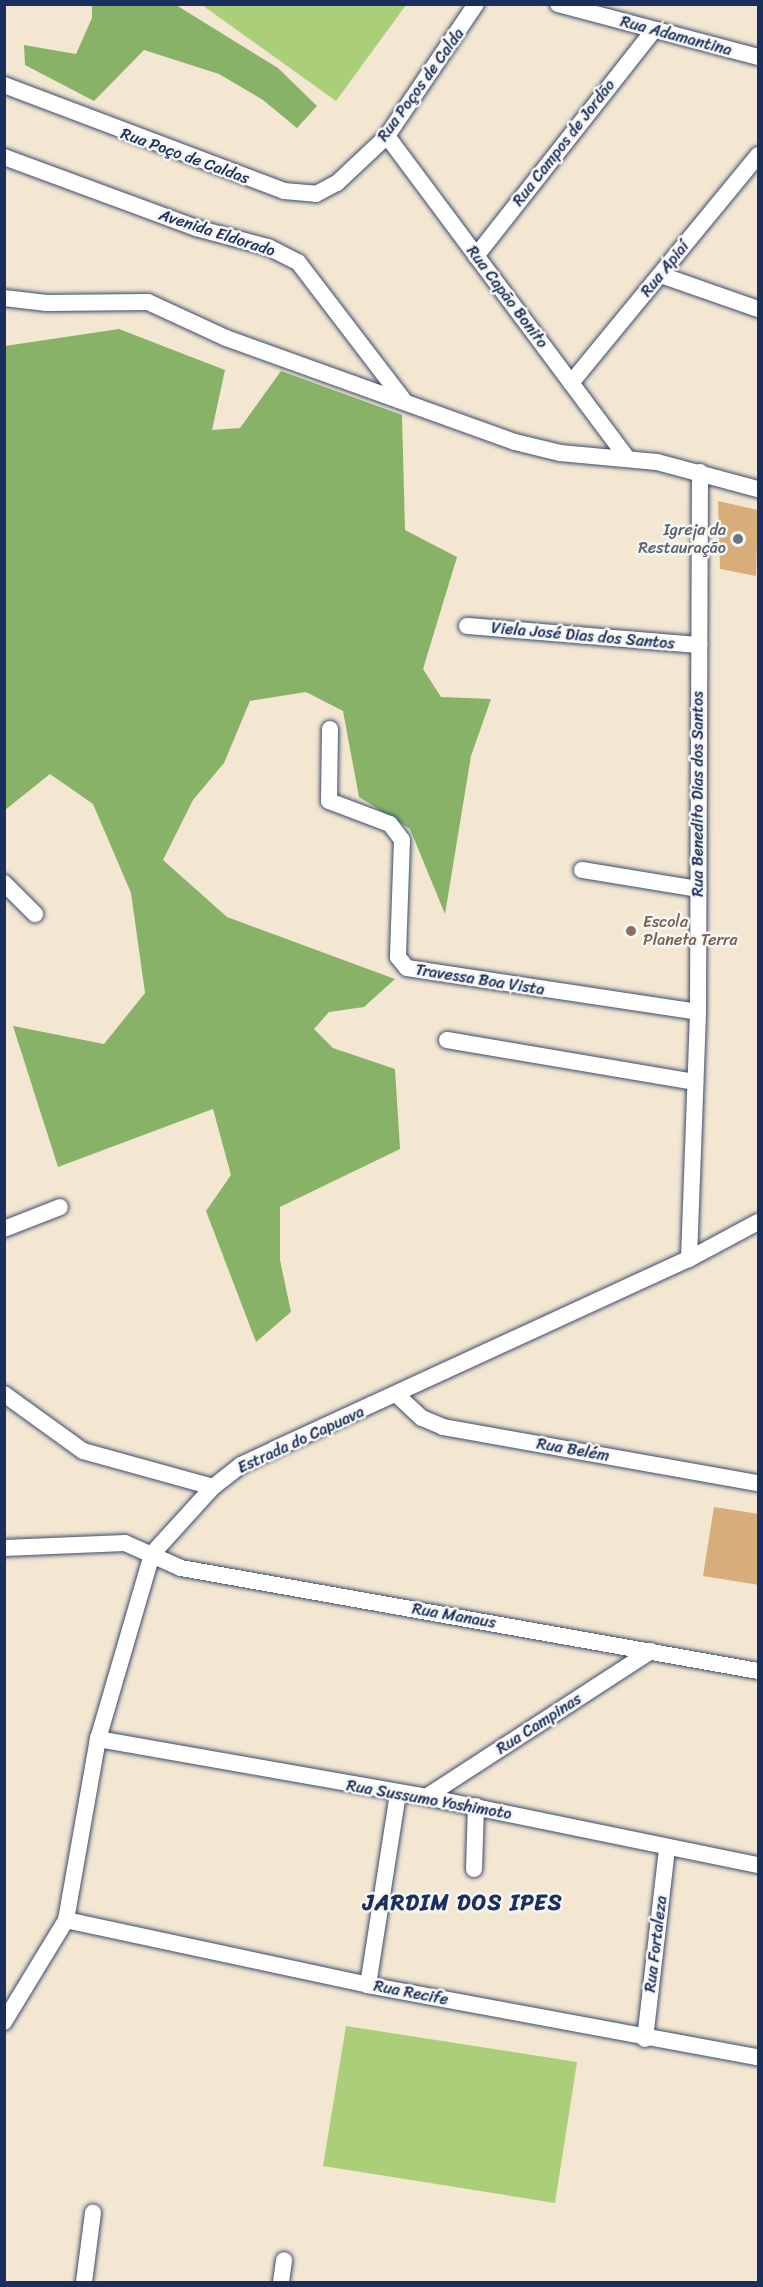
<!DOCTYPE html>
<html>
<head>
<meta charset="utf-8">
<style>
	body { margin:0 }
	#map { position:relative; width:763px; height:2287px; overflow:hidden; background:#f3e7d2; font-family:Sriracha,sans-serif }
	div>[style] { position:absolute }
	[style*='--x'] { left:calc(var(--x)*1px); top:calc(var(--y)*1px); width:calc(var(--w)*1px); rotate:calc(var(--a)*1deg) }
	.green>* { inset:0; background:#abcf78 }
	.forest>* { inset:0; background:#88b268 }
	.building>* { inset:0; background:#d9ad7a }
	.roads { filter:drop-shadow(0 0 2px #3b4b6f) drop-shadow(0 0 2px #3b4b6f) }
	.minor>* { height:16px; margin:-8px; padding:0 8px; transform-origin:8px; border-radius:8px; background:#fff }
	.dots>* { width:16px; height:16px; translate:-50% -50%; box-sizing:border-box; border:3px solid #f6f6f2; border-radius:50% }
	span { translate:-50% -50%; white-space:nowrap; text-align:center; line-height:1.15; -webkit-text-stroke:5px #f6f6f2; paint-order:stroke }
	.street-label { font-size:16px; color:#1b2f5e }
	.worship-label { font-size:16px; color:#5b616d }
	.right { translate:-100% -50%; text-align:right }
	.education-label { font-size:16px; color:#785e54 }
	.left { translate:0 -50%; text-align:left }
	.district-label { font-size:22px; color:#1b2f5e; font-weight:700; letter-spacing:1.5px }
	.frame { position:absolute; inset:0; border:6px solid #1b2f5e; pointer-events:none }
</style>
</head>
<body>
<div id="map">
	<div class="green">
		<div style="clip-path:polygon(202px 5px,406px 4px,406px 5px,336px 101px)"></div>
		<div style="clip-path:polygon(346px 2026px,577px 2062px,555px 2203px,323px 2166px)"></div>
	</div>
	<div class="forest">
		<div style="clip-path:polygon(92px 5px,176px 5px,278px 68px,317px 106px,297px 128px,263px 100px,219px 74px,144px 50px,94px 101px,25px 65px,24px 45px,76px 54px,92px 18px)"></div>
		<div style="clip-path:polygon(119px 329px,225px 370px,212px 430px,240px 428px,281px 371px,402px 415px,405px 530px,457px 557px,423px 669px,441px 697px,491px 699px,471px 756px,445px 914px,410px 829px,359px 797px,343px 711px,306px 692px,250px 701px,224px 763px,193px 800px,163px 860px,227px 917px,395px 979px,364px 1007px,329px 1012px,314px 1029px,333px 1048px,395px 1069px,400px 1149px,280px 1207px,280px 1260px,291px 1312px,256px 1342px,206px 1211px,231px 1175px,213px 1109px,58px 1167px,13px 1026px,104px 1044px,145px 993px,131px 893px,93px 804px,50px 774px,5px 810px,5px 346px)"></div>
	</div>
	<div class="building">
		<div style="clip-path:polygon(718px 501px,758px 510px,756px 576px,720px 569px)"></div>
		<div style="clip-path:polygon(714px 1507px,759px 1514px,759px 1585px,703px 1576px)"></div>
	</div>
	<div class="roads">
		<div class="minor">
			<div style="--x:558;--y:4;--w:207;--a:14.8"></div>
			<div style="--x:4;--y:85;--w:299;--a:20.7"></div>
			<div style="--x:284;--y:191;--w:32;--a:5"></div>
			<div style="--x:316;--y:194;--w:24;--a:-28"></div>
			<div style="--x:337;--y:183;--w:69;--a:-43.2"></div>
			<div style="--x:387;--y:136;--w:159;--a:-56"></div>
			<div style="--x:387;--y:136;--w:402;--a:53.3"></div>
			<div style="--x:4;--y:157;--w:205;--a:20.3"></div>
			<div style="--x:196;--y:228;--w:74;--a:14.8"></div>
			<div style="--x:268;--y:247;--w:34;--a:27"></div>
			<div style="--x:298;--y:262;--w:176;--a:52.6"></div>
			<div style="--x:476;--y:256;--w:286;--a:-51.8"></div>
			<div style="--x:661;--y:275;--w:103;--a:19.3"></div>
			<div style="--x:4;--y:298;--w:43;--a:6.6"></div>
			<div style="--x:47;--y:303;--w:101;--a:-0.6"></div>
			<div style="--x:148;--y:302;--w:86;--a:24.8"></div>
			<div style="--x:226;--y:338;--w:307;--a:19.8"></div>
			<div style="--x:515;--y:442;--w:46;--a:13.7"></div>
			<div style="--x:560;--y:453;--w:97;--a:5.3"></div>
			<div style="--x:657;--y:462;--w:105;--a:15"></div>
			<div style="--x:571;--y:383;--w:295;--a:-50.6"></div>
			<div style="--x:467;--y:626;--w:233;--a:4.7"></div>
			<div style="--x:330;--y:729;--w:72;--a:90.8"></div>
			<div style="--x:329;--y:801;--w:65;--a:20.7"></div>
			<div style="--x:390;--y:824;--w:20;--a:53"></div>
			<div style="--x:402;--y:840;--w:117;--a:92"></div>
			<div style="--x:398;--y:957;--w:14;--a:51"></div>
			<div style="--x:407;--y:968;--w:294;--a:8.6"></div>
			<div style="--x:582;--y:870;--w:118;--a:9.3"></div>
			<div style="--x:4;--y:883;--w:44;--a:45"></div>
			<div style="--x:447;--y:1040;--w:252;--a:9.6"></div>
			<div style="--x:4;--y:1229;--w:60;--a:-21.4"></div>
			<div style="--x:689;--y:1259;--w:247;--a:-87.9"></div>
			<div style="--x:698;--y:1012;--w:540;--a:-89.79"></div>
			<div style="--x:4;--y:1394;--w:97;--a:35.8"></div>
			<div style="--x:83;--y:1451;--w:135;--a:15.5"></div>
			<div style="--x:397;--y:1395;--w:34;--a:43"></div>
			<div style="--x:422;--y:1418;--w:23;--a:23"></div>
			<div style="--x:443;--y:1427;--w:320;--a:10.1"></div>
			<div style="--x:4;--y:1548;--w:121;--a:-2.4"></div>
			<div style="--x:125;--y:1543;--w:61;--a:24.1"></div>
			<div style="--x:181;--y:1568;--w:586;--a:10.12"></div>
			<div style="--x:98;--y:1739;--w:333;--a:10"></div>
			<div style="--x:426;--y:1797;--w:339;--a:11.6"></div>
			<div style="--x:426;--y:1797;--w:268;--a:-33"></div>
			<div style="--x:474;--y:1869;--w:63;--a:-88.2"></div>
			<div style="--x:66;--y:1920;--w:309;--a:12.1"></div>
			<div style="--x:368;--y:1985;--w:397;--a:10.5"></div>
			<div style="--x:368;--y:1985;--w:193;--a:-81.1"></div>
			<div style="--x:4;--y:2022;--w:119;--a:-58.7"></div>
			<div style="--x:66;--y:1920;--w:184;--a:-80"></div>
			<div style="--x:98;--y:1739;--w:193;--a:-73.7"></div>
			<div style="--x:152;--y:1554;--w:91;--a:-47.7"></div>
			<div style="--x:213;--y:1487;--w:36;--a:-38"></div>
			<div style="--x:241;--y:1465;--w:38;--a:-25"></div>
			<div style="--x:275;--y:1449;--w:456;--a:-24.7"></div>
			<div style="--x:689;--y:1259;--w:78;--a:-28.2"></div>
			<div style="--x:645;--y:2039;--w:192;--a:-83.4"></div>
			<div style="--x:84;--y:2282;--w:70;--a:-82.6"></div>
			<div style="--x:281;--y:2282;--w:22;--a:-82"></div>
		</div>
	</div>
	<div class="dots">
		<div style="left:738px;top:539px;background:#6b7280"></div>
		<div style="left:631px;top:931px;background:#8d6e63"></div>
	</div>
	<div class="street-label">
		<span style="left:676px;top:36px;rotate:15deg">Rua Adamantina</span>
		<span style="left:421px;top:85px;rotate:-54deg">Rua Poços de Calda</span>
		<span style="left:564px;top:143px;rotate:-52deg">Rua Campos de Jordão</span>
		<span style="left:185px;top:156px;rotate:20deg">Rua Poço de Caldas</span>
		<span style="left:217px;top:233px;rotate:18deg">Avenida Eldorado</span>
		<span style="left:665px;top:269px;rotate:-51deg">Rua Apiaí</span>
		<span style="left:507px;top:297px;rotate:53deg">Rua Capão Bonito</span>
		<span style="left:583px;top:636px;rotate:5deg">Viela José Dias dos Santos</span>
		<span style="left:698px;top:794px;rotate:-90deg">Rua Benedito Dias dos Santos</span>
		<span style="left:480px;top:980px;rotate:9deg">Travessa Boa Vista</span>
		<span style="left:301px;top:1440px;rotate:-25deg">Estrada do Capuava</span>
		<span style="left:573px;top:1450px;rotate:10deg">Rua Belém</span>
		<span style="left:454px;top:1616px;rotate:10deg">Rua Manaus</span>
		<span style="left:539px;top:1724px;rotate:-33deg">Rua Campinas</span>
		<span style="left:429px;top:1800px;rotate:10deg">Rua Sussumo Yoshimoto</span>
		<span style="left:656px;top:1944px;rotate:-83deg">Rua Fortaleza</span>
		<span style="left:411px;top:1993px;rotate:11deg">Rua Recife</span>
	</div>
	<div class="worship-label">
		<span class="right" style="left:726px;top:539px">Igreja da<br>Restauração</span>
	</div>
	<div class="education-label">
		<span class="left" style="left:643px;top:931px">Escola<br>Planeta Terra</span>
	</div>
	<div class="district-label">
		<span style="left:463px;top:1903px">JARDIM DOS IPES</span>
	</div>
	<div class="frame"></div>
</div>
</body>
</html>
